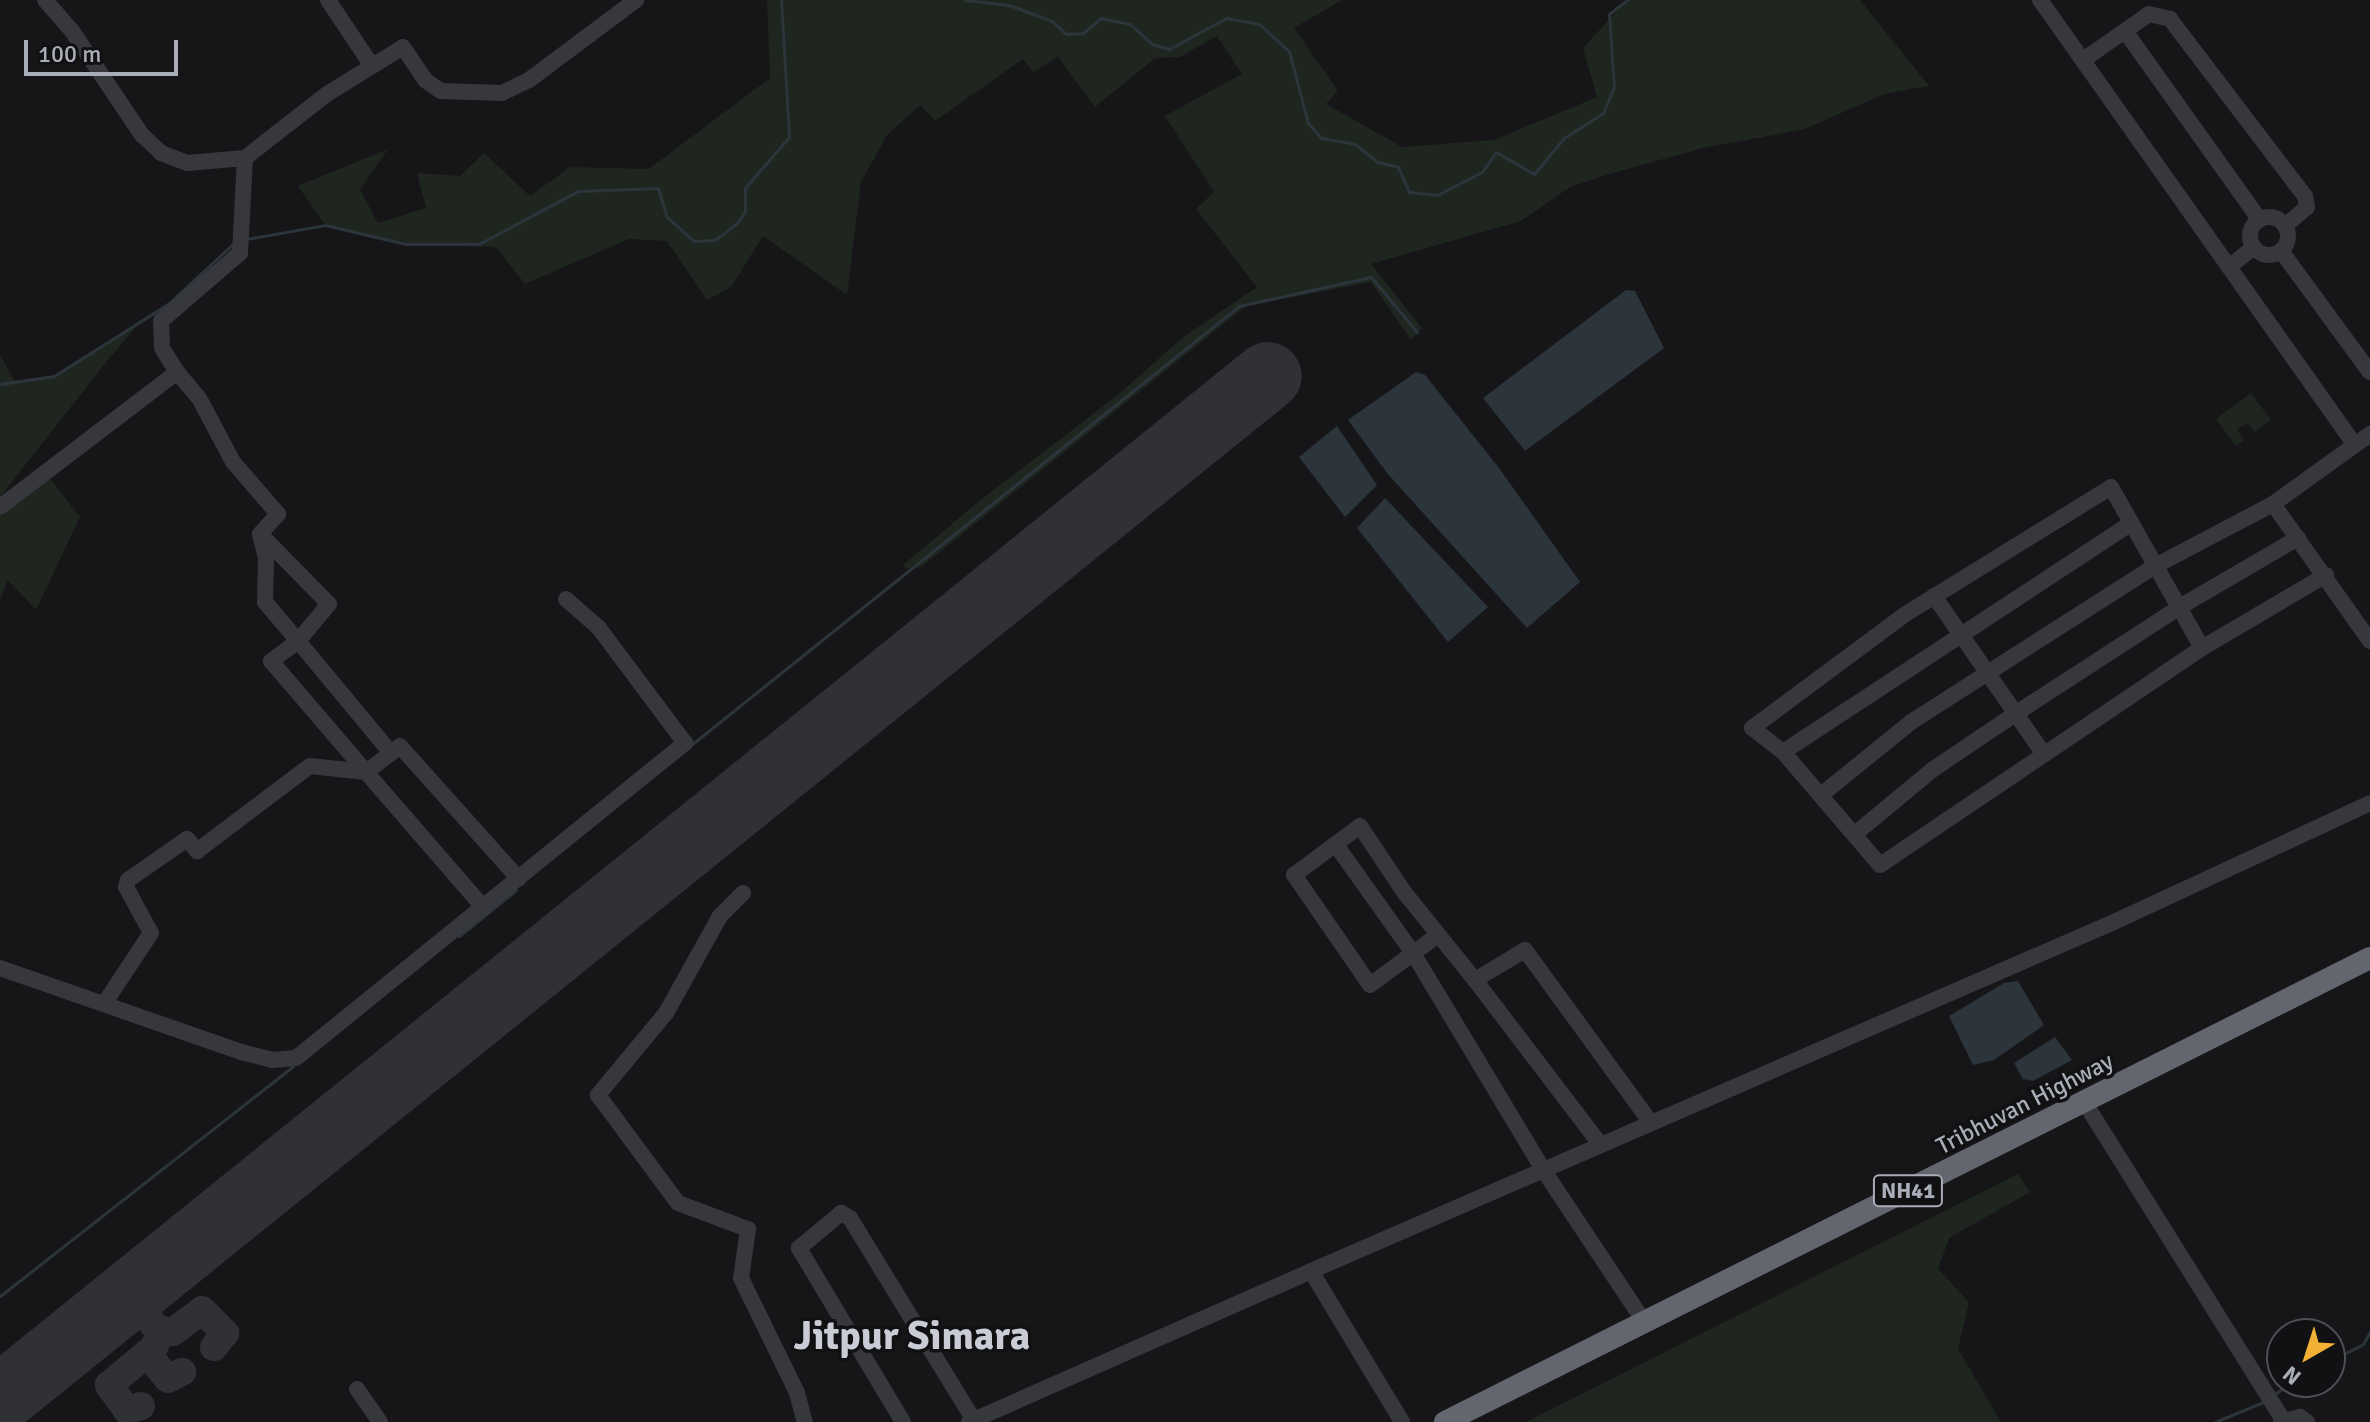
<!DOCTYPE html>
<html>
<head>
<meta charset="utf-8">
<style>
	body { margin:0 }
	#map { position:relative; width:2370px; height:1422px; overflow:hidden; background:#161618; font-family:Signika,sans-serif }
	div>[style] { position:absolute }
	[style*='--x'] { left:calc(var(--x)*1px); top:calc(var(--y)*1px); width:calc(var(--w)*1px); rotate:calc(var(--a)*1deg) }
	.green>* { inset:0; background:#1e261f }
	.water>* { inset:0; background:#2c353c }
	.stream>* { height:3px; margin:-1.5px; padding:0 1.5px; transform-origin:1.5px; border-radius:1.5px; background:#2c353c }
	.taxiway>* { height:28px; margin:-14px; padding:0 14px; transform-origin:14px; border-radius:14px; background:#303135 }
	.runway>* { height:68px; margin:-34px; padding:0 34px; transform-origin:34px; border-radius:34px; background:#303135 }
	.minor>* { height:16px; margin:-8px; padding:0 8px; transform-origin:8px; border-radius:8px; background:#37383d }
	.minor>.ring { margin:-8px; padding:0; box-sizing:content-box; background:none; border:16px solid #37383d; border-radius:50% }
	.highway>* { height:22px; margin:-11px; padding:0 11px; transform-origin:11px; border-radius:11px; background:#63666e }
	span { translate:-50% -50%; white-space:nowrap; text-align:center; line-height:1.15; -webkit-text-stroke:7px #111113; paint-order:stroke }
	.shield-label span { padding:2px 6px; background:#111113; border:2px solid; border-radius:6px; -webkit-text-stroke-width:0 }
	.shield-label { font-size:22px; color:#a8adb8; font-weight:700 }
	.street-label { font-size:24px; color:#a8adb8 }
	.town-label { font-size:40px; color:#c9ccd4; font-weight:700 }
	.north { position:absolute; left:2266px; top:1318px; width:80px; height:80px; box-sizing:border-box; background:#111113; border:2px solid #4d4f55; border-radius:50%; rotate:219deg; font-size:22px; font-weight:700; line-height:32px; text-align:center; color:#a8adb8 }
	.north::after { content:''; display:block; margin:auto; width:28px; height:36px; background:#f2b134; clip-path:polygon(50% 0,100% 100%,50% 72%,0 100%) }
	.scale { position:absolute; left:24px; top:40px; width:154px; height:36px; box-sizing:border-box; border:4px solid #a8adb8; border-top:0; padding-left:10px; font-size:24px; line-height:28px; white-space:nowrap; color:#a8adb8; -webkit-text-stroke:6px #111113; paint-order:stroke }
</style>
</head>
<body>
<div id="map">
	<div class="green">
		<div style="clip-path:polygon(767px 0,1342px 0,1294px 28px,1338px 91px,1326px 104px,1402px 147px,1494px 140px,1597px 97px,1583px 48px,1627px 0,1860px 0,1929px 86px,1884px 94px,1805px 129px,1703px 148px,1606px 175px,1570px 187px,1521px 221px,1371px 264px,1422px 328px,1411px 340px,1371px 282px,1246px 306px,921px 567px,908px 569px,902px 566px,978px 502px,1119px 394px,1182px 338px,1257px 287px,1196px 209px,1214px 192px,1165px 116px,1242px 74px,1217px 36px,1180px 57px,1155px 58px,1095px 107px,1058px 57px,1033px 72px,1023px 59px,935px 121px,920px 105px,887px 135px,861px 182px,847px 295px,763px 236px,731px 287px,707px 300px,667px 241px,629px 239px,525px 284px,496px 247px,406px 244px,325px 225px,298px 186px,388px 149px,360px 190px,378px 223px,426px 208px,417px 173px,460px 176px,484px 153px,530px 196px,570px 167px,649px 169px,770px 78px)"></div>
		<div style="clip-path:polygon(140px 322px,107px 361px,0 497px,0 355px,15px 381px,54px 376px)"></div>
		<div style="clip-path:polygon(2251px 393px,2271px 420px,2255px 432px,2247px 423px,2237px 430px,2244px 440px,2236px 446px,2216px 419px)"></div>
		<div style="clip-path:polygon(44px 471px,80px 517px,36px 610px,8px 580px,0 600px,0 507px)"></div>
		<div style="clip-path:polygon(2018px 1174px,2030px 1192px,1949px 1238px,1938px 1269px,1969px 1302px,1958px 1349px,2001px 1422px,1526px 1422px)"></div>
	</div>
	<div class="water">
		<div style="clip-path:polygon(1626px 290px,1635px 291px,1664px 348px,1525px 451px,1483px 398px)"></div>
		<div style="clip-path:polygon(1416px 372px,1425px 375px,1499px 468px,1580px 582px,1527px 628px,1387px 473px,1348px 420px)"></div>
		<div style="clip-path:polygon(1337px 426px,1377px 485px,1345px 517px,1299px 457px)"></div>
		<div style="clip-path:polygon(1385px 498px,1488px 607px,1448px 642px,1357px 528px)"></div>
		<div style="clip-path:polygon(2018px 981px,2044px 1025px,1994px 1060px,1973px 1065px,1949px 1016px,2004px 983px)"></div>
		<div style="clip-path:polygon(2055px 1037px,2072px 1060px,2033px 1081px,2023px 1079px,2014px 1063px)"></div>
	</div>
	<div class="stream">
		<div style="--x:965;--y:0;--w:44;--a:6.5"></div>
		<div style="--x:1009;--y:5;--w:46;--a:20.4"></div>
		<div style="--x:1052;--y:21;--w:19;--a:43"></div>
		<div style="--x:1066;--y:34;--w:17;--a:-3"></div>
		<div style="--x:1083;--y:33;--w:23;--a:-40"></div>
		<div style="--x:1101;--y:18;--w:30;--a:12"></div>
		<div style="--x:1130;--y:24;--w:30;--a:42"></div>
		<div style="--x:1152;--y:44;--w:18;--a:16"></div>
		<div style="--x:1169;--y:49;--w:65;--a:-28.5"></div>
		<div style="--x:1226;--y:18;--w:34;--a:10"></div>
		<div style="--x:1259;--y:24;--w:40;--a:42"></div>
		<div style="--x:1289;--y:51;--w:74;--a:75.2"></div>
		<div style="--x:1308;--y:123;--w:20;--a:49"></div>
		<div style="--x:1321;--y:138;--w:35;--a:10"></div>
		<div style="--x:1355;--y:144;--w:28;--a:39"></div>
		<div style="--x:1377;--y:162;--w:22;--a:13"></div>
		<div style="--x:1398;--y:167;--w:27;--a:66"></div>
		<div style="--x:1409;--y:192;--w:28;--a:6"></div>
		<div style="--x:1437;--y:195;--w:51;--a:-27.1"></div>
		<div style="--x:1482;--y:172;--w:24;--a:-55"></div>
		<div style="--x:1496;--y:152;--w:44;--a:30.1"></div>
		<div style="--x:1534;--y:174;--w:47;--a:-50.2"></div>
		<div style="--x:1564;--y:138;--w:46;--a:-32.7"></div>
		<div style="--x:1603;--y:113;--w:28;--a:-67"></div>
		<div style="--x:1614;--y:87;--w:73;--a:-93.9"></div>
		<div style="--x:1609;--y:14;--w:23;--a:-38"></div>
		<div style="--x:246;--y:239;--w:80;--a:-10"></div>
		<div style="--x:325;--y:225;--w:83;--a:13.2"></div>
		<div style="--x:406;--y:244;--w:73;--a:0"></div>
		<div style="--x:479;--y:244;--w:112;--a:-28.2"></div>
		<div style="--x:578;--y:191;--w:80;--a:-2.1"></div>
		<div style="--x:658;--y:188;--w:30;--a:73"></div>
		<div style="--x:667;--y:217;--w:36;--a:42"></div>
		<div style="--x:694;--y:241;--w:21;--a:-3"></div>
		<div style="--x:715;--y:240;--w:28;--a:-38"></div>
		<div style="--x:737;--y:223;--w:14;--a:-56"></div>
		<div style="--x:745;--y:211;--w:23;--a:-90"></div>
		<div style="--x:745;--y:188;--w:67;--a:-49.2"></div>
		<div style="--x:789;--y:137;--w:137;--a:-93.3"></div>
		<div style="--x:0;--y:384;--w:55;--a:-8.4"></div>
		<div style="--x:54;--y:376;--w:135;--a:-32.3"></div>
		<div style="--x:168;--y:304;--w:91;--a:-42.8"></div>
		<div style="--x:691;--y:745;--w:702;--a:-38.7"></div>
		<div style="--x:1239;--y:306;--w:135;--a:-12.4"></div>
		<div style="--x:1371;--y:277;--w:72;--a:50.1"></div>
		<div style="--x:459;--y:936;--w:73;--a:-38.9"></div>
		<div style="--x:0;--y:1296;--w:372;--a:-38.1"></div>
		<div style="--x:2330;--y:1361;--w:37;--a:-27"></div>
		<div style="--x:2363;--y:1344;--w:14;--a:-60"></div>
		<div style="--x:2273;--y:1395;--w:24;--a:-33"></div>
		<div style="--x:2215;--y:1422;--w:52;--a:-22.6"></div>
	</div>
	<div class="taxiway">
		<div style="--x:145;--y:1282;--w:30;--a:92"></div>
		<div style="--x:144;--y:1312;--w:21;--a:53"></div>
		<div style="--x:157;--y:1329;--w:16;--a:11"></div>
		<div style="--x:173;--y:1332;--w:36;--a:-37"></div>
		<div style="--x:202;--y:1310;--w:33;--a:45"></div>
		<div style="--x:225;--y:1333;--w:18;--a:128"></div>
		<div style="--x:158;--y:1338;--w:21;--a:113"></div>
		<div style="--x:150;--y:1357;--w:28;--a:51"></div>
		<div style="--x:168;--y:1379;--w:16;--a:-27"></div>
		<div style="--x:141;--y:1406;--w:15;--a:164"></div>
		<div style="--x:127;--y:1410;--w:31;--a:-126"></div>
		<div style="--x:109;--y:1385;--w:55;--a:-39.8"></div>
	</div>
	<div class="runway">
		<div style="--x:0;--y:1399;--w:1629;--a:-38.9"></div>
	</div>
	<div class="minor">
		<div style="--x:45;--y:0;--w:41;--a:48.9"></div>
		<div style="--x:72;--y:31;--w:125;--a:56.1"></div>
		<div style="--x:142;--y:135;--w:26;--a:43"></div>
		<div style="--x:161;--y:153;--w:28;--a:21"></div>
		<div style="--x:187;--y:163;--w:58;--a:-4.9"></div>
		<div style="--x:245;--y:158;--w:104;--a:-38"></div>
		<div style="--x:327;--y:94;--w:89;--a:-31.7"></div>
		<div style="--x:403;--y:47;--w:40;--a:56"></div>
		<div style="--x:425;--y:80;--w:19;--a:35"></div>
		<div style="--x:441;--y:91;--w:61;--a:1.9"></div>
		<div style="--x:502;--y:93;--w:30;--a:-26"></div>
		<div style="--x:529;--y:80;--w:134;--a:-36.8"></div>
		<div style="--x:328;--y:0;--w:79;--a:56.3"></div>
		<div style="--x:2040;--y:0;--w:545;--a:54.71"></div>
		<div style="--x:2125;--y:31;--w:232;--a:54.5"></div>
		<div style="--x:2083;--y:60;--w:80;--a:-34.9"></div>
		<div style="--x:2149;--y:14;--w:22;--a:13"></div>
		<div style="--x:2170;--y:19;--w:223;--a:52.7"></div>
		<div style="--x:2305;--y:196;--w:11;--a:80"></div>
		<div style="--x:2307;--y:207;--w:29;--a:139"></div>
		<div class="ring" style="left:2250px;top:217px;width:22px;height:22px"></div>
		<div style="--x:2281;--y:251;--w:150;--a:53.7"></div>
		<div style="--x:2229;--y:267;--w:32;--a:-39"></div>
		<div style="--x:177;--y:372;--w:28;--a:-122"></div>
		<div style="--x:162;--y:348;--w:27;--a:-92"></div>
		<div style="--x:161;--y:321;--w:104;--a:-40.7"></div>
		<div style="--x:240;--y:253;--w:95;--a:-87"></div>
		<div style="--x:2273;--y:504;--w:168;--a:54.7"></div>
		<div style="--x:0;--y:507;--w:223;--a:-37.3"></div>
		<div style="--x:177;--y:372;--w:34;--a:50"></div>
		<div style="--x:199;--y:398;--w:72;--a:62"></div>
		<div style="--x:233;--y:462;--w:69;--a:49.1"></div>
		<div style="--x:278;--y:514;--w:27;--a:132"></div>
		<div style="--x:1934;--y:596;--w:191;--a:55.2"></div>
		<div style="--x:2202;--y:648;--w:388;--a:146"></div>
		<div style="--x:1880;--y:865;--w:149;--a:-130.6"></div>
		<div style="--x:1783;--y:752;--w:39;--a:-142"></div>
		<div style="--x:1752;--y:728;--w:189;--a:-36.6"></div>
		<div style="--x:1904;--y:615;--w:243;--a:-31.7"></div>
		<div style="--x:2111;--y:487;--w:185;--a:60.5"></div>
		<div style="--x:2202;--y:648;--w:144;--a:-30.5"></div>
		<div style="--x:1783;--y:752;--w:417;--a:-33.3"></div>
		<div style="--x:391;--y:753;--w:11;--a:-38"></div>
		<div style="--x:400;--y:746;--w:178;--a:48.2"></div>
		<div style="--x:1821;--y:795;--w:116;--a:-39"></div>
		<div style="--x:1911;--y:722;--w:290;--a:-32.6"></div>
		<div style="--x:2155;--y:566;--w:133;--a:-27.7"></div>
		<div style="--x:2273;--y:504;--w:120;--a:-35.8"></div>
		<div style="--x:1855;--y:834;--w:100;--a:-39.7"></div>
		<div style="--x:1932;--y:770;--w:100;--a:-34"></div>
		<div style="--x:2015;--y:714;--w:194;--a:-33"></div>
		<div style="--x:2178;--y:608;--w:139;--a:-30.3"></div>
		<div style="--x:1336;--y:845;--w:133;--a:54.5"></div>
		<div style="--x:1413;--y:953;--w:254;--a:59"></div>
		<div style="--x:1544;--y:1171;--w:182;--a:56.4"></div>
		<div style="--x:743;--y:893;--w:33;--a:135"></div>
		<div style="--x:720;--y:916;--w:111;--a:119.1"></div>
		<div style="--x:666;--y:1013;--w:107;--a:129.7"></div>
		<div style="--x:598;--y:1095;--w:134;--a:53.5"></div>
		<div style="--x:678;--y:1203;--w:75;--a:20.4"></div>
		<div style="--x:748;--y:1229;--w:49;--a:98.1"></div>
		<div style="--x:741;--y:1278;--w:128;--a:64"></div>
		<div style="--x:797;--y:1393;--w:30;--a:75"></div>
		<div style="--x:1438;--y:935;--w:84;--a:143.7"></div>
		<div style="--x:1370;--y:985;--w:134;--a:-124.6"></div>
		<div style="--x:1294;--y:875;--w:82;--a:-36.6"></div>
		<div style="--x:1360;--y:826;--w:79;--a:56.3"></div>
		<div style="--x:1404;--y:892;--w:113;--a:51.1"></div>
		<div style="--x:1475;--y:980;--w:206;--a:52.7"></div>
		<div style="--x:0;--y:968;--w:255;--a:19.2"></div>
		<div style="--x:241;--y:1052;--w:32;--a:14"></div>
		<div style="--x:272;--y:1060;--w:24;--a:-5"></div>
		<div style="--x:296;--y:1058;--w:501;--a:-39"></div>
		<div style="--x:685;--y:743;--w:144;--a:-126.8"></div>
		<div style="--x:599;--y:628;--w:44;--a:-138.7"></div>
		<div style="--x:1475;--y:980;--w:58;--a:-31"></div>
		<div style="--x:1525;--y:950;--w:210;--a:53.9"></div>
		<div style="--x:104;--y:1004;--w:85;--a:-56.5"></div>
		<div style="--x:151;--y:933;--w:52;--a:-118.5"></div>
		<div style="--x:126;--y:887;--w:7;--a:-74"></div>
		<div style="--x:128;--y:880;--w:72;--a:-34.8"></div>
		<div style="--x:187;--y:839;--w:16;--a:50"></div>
		<div style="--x:197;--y:851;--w:141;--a:-37"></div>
		<div style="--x:310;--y:766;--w:56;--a:6.1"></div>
		<div style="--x:366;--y:772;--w:31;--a:-37"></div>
		<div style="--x:391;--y:753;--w:146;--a:-129.7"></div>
		<div style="--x:298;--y:641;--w:48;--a:-50"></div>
		<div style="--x:329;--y:604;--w:98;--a:-134.6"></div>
		<div style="--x:260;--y:534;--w:25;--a:76"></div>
		<div style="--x:266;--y:558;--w:44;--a:91.3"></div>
		<div style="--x:265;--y:602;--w:51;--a:49.8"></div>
		<div style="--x:298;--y:641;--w:34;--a:143"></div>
		<div style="--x:271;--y:661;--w:146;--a:49.4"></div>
		<div style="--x:366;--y:772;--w:180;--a:49.1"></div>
		<div style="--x:2085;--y:1103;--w:375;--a:58"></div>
		<div style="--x:1311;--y:1271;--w:876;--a:-23.49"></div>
		<div style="--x:2114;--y:922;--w:282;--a:-24.9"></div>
		<div style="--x:357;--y:1389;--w:40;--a:55.1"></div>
		<div style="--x:903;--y:1422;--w:203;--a:-120.9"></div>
		<div style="--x:799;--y:1248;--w:55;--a:-39.8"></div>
		<div style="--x:841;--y:1213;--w:10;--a:29"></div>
		<div style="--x:850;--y:1218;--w:237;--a:58.5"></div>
		<div style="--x:969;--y:1422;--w:374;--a:-23.8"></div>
		<div style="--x:1311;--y:1271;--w:176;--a:58.9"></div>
		<div style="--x:2281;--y:1422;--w:20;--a:-15"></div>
		<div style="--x:2300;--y:1417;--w:9;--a:36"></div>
	</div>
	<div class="highway">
		<div style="--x:1445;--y:1422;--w:1035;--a:-26.64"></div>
	</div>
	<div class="shield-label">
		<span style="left:1908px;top:1191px">NH41</span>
	</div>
	<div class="street-label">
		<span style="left:2025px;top:1104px;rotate:-27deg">Tribhuvan Highway</span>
	</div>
	<div class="town-label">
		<span style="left:912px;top:1336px">Jitpur Simara</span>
	</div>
	<div class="north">N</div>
	<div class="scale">100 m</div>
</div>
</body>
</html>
